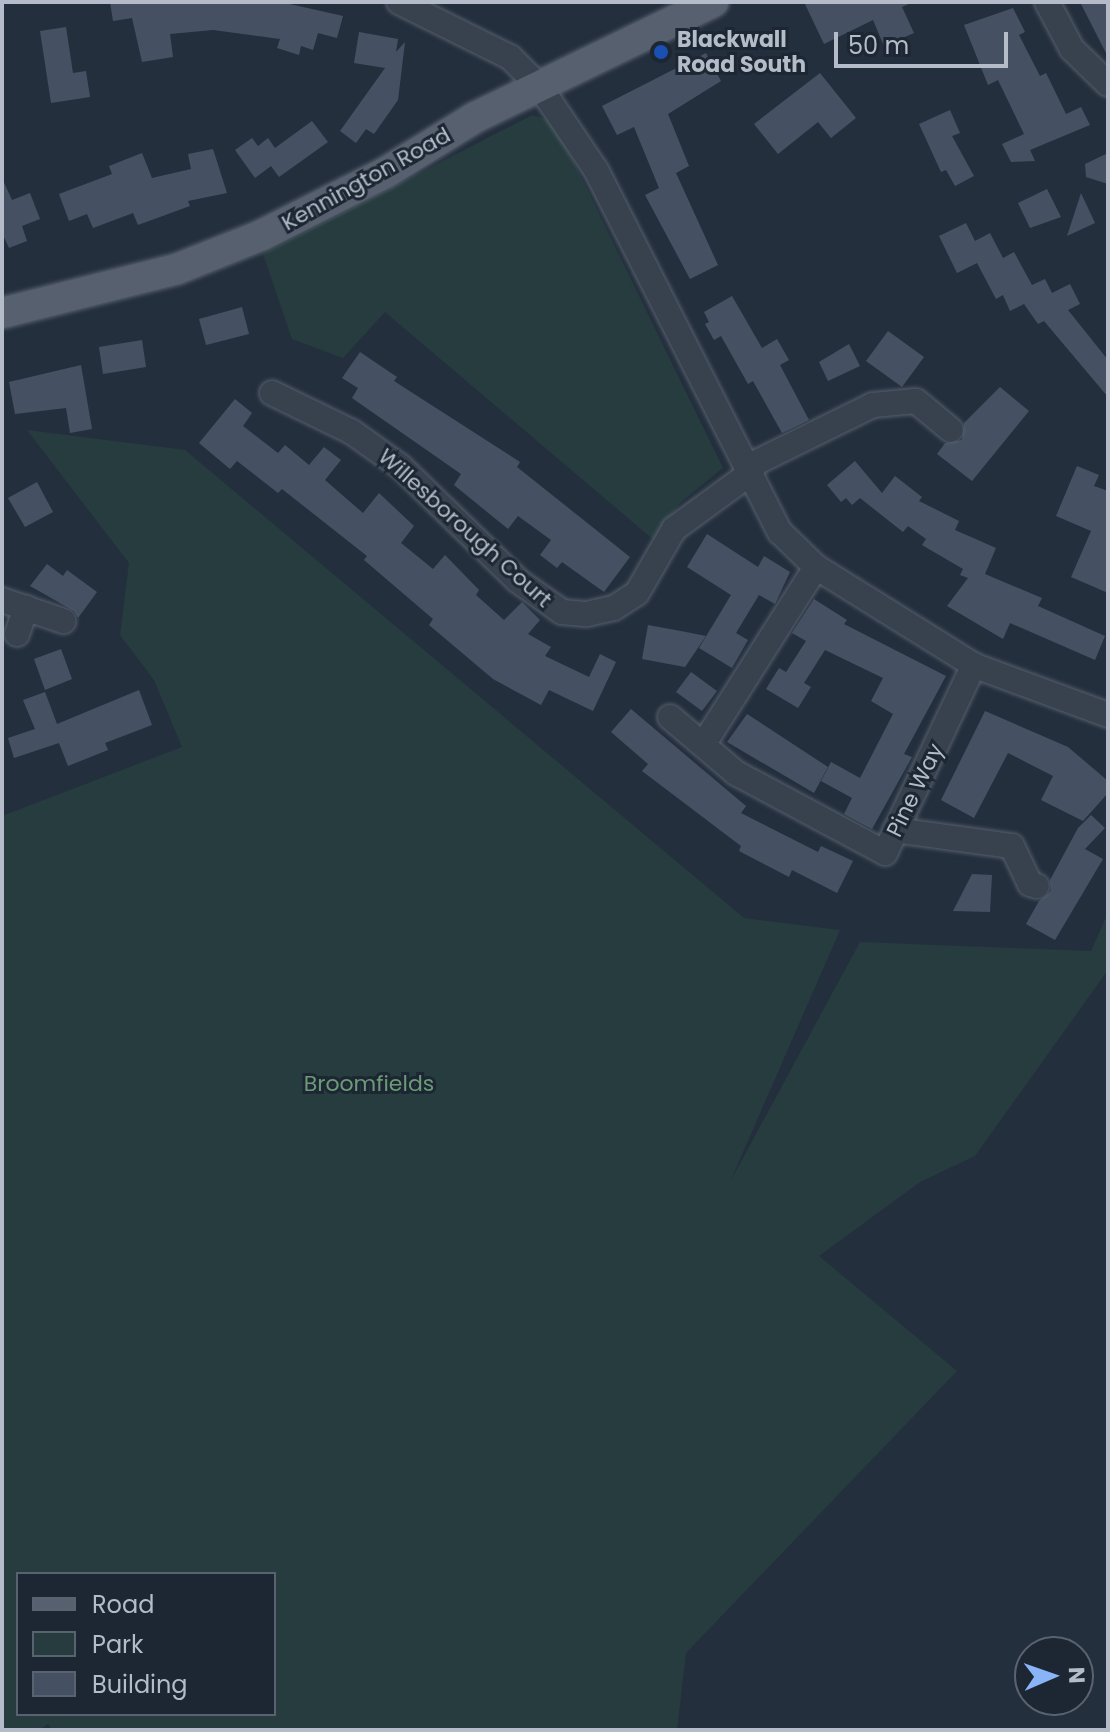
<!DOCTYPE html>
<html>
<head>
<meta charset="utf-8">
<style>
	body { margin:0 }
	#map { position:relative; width:1110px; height:1732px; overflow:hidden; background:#242f3e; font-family:Poppins,sans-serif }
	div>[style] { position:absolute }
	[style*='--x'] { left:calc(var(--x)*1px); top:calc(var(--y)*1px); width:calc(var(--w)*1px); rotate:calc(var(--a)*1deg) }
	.green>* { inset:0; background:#263c3f }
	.building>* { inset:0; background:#455162 }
	.roads { filter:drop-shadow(0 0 2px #565f6c) drop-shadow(0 0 2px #565f6c) }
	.minor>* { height:24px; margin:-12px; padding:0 12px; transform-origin:12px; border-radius:12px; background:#38414e }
	.major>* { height:30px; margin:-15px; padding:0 15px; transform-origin:15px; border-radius:15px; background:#56606e }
	.dots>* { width:22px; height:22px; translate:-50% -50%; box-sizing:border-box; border:4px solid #1d2633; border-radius:50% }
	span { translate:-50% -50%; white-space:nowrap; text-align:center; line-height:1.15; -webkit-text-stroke:6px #1d2633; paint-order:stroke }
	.poi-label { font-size:22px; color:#b4bcc9; font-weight:700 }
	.left { translate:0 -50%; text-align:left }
	.street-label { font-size:22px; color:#b4bcc9 }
	.park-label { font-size:22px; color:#6b9a76 }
	.frame { position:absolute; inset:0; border:4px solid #b4bcc9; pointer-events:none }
	.legend { position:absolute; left:16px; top:1572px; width:260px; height:144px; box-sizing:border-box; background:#1d2633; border:2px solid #59626f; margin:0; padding:10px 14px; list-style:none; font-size:24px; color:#b4bcc9 }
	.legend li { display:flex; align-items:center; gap:16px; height:40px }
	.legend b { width:40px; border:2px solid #59626f }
	.north { position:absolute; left:1014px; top:1636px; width:80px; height:80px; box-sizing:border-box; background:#1d2633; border:2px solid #59626f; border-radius:50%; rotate:88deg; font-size:22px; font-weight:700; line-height:32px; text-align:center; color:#b4bcc9 }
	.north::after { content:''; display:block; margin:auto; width:28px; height:36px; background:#8ab4f8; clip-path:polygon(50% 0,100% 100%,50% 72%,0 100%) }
	.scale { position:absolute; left:834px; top:32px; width:174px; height:36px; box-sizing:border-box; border:4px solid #b4bcc9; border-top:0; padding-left:10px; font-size:24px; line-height:28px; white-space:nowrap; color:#b4bcc9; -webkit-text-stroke:6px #1d2633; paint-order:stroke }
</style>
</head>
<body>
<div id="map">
	<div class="green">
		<div style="clip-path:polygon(532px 115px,554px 121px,723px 468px,680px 503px,655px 541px,385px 312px,343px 358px,292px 339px,263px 254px)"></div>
		<div style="clip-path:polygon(evenodd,27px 430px,185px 450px,744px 918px,840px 930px,730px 1182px,860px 942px,1091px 951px,1108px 913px,1108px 970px,975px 1156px,920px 1182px,819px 1256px,957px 1371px,686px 1653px,677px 1730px,52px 1730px,48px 1724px,39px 1730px,2px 1730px,2px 816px,182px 747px,154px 680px,120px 635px,129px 563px,27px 430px,18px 1574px,274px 1574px,274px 1714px,18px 1714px,18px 1574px)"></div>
	</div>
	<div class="building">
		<div style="clip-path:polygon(110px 2px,281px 2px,343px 16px,337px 38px,318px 33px,313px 50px,301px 46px,299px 55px,277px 48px,280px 39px,213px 30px,170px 34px,173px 57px,142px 62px,132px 18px,113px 21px)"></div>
		<div style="clip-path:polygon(804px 2px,913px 2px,902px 7px,914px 33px,884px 46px,873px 20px,824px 44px)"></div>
		<div style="clip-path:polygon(1080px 2px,1108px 2px,1108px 57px)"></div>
		<div style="clip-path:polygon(1013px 8px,1025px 32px,1019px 35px,1040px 76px,1046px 73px,1066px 114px,1081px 107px,1090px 125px,1030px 150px,1035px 161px,1011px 162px,1002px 144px,1024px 134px,998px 80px,988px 85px,964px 25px)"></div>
		<div style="clip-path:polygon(66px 27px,73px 73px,86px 71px,90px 97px,51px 103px,40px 31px)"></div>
		<div style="clip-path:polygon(359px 32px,398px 39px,396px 52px,405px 42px,398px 100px,374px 134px,366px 129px,356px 143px,340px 131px,385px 68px,354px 63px)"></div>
		<div style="clip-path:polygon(706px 53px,721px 81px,668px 114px,689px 166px,676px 173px,718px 265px,690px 279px,645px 195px,659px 188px,634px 127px,617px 135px,602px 106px)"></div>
		<div style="clip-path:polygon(820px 73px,856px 118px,831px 138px,818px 122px,778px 154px,754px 124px)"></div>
		<div style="clip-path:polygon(950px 110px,960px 133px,952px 136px,974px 176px,955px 186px,946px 170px,941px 172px,919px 124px)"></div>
		<div style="clip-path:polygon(312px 121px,328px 142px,279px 177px,271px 166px,255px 178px,235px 150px,252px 138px,258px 146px,268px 138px,275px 148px)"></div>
		<div style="clip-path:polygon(213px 149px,227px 193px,188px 201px,190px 206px,138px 225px,133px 213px,93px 228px,87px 214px,69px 221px,59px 194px,112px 174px,109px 166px,142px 153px,152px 178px,191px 169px,188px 154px)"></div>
		<div style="clip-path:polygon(1108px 153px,1108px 184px,1086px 177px,1085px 164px)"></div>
		<div style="clip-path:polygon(2px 178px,12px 200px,30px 193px,40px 219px,22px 226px,27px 241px,9px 248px,2px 233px)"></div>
		<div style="clip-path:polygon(1047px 189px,1061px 217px,1030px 228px,1018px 203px)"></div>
		<div style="clip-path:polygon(1081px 193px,1095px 223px,1067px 236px)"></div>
		<div style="clip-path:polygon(966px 223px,975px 241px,990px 233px,1003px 258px,1014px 252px,1032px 285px,1045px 279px,1052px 293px,1070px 284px,1080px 304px,1068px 310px,1108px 360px,1108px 397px,1044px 321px,1038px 324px,1024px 304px,1010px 311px,1003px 295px,996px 299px,977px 263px,957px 273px,939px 236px)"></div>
		<div style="clip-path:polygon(732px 296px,762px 348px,777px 339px,789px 360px,780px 365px,809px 420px,782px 433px,753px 381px,748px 384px,721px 336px,714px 340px,705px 324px,709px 322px,704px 312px)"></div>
		<div style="clip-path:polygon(242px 307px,249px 334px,206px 345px,199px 319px)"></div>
		<div style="clip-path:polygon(888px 331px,924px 357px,902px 387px,866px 361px)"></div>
		<div style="clip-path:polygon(142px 340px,146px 367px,103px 374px,99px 347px)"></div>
		<div style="clip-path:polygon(849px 344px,860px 366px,828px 381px,819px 362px)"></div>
		<div style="clip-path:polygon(360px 352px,397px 377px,394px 381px,520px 462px,517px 467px,630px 557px,604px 592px,562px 562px,557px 568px,540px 555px,551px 540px,518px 516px,508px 529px,454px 485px,461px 474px,352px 398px,358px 388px,342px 378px)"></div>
		<div style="clip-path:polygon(81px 365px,92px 429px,70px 433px,66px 408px,15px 414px,9px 382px)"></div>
		<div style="clip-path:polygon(1000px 387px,1029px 411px,972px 481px,937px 454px,945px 443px,962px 440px,964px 423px)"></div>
		<div style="clip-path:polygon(235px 399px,252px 413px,243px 426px,278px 453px,285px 445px,309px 465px,324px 447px,341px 460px,325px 480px,363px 513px,379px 493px,414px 526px,401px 543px,433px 569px,445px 555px,479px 590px,476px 595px,504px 620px,522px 602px,540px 620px,528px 634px,551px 647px,545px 656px,589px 677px,600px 654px,616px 662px,593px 711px,549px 690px,541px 705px,493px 679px,429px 625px,433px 619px,364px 560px,367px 556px,282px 489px,278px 493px,237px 461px,230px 469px,199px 443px)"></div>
		<div style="clip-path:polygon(855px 461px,882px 493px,895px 476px,922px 497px,919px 501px,959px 521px,955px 530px,996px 548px,985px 574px,1042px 598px,1038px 606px,1105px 636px,1095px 660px,1010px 623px,1003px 639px,947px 606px,968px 578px,960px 575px,963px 569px,922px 545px,926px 539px,908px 526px,903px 532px,860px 498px,852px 505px,846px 498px,841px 502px,827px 485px)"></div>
		<div style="clip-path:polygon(1077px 466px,1099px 475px,1094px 486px,1108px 491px,1108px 593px,1071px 577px,1091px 531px,1056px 516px)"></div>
		<div style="clip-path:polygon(37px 482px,53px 512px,25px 527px,8px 498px)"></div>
		<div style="clip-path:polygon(707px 534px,758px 567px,764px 556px,790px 572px,775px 604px,759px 595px,736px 633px,748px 640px,732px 668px,699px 648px,731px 595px,687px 567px)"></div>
		<div style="clip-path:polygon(47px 564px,63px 576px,67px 570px,97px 592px,78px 618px,74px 611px,30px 586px)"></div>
		<div style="clip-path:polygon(814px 599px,847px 620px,844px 624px,946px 676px,904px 754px,912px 757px,872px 829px,844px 814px,852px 798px,821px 781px,831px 762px,860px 778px,893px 714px,871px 701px,883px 678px,825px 650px,804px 683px,811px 687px,798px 708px,766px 689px,779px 668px,786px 672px,806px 641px,792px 633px)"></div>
		<div style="clip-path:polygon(648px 625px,686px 632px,706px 636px,685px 667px,642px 659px)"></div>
		<div style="clip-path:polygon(61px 649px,72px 679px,45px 690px,34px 659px)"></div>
		<div style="clip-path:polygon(691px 672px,717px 691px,702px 711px,676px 692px)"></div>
		<div style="clip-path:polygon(139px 690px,152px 725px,105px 743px,108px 750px,68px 766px,59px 743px,14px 758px,8px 738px,35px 729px,23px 700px,45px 692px,57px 724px)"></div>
		<div style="clip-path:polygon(631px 709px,746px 806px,741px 813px,818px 852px,821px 846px,853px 861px,837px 893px,792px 870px,789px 877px,739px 851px,741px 846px,642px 771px,648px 764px,611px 732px)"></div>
		<div style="clip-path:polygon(985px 711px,1068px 747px,1108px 781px,1108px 793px,1083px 821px,1041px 800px,1053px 776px,1008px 753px,974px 818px,941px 800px)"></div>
		<div style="clip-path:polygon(747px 714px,828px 767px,814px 793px,727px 742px)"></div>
		<div style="clip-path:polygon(1091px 815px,1105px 828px,1085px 849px,1103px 859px,1055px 940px,1026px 924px,1039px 901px,1051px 891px,1050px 880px,1078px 828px)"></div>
		<div style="clip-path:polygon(972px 874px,992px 875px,990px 912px,953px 911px)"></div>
	</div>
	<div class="roads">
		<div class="minor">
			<div style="--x:399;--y:2;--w:124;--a:26.4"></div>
			<div style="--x:510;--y:57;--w:42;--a:45"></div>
			<div style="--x:540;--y:87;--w:100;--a:56"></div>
			<div style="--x:596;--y:170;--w:406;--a:63.1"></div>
			<div style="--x:780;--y:532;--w:50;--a:44.2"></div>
			<div style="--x:816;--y:567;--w:187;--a:31.9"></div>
			<div style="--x:975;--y:666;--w:142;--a:20.2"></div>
			<div style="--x:1047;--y:2;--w:53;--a:62"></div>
			<div style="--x:1072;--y:49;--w:50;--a:44.2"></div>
			<div style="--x:272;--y:393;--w:89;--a:26"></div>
			<div style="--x:352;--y:432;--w:60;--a:35.5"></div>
			<div style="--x:401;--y:467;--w:162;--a:44.2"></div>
			<div style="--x:517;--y:580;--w:55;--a:35.4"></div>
			<div style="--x:562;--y:612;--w:25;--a:5"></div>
			<div style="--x:587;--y:614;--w:28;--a:-13"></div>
			<div style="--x:614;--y:608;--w:27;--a:-33"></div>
			<div style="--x:637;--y:593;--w:74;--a:-60"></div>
			<div style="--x:674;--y:529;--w:97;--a:-36.2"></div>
			<div style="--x:749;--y:466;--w:138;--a:-26.2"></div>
			<div style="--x:873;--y:405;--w:43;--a:-5.3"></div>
			<div style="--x:916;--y:401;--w:45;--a:39.6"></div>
			<div style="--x:2;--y:600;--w:65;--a:19"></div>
			<div style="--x:17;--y:634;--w:28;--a:-71"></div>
			<div style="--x:670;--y:717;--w:87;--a:40.3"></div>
			<div style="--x:736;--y:773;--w:169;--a:28.2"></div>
			<div style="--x:885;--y:853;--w:208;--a:-64.7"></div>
			<div style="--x:705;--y:742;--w:207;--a:-57.6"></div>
			<div style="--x:895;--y:830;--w:118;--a:7.8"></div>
			<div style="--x:1012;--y:846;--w:42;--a:64.7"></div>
			<div style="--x:1030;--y:884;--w:7;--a:16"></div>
		</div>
		<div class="major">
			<div style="--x:2;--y:313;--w:180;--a:-14.1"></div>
			<div style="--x:177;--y:269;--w:92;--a:-21.8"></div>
			<div style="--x:262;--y:235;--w:138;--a:-26.8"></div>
			<div style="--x:385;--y:173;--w:105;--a:-31.7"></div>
			<div style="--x:474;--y:118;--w:266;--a:-25.9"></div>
		</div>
	</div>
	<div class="dots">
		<div style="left:661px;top:52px;background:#1a4fb4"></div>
	</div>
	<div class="poi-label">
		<span class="left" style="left:677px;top:52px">Blackwall<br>Road South</span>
	</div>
	<div class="street-label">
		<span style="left:366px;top:179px;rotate:-29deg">Kennington Road</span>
		<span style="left:465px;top:528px;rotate:42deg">Willesborough Court</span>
		<span style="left:915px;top:790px;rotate:-64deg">Pine Way</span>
	</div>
	<div class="park-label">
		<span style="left:369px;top:1084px">Broomfields</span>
	</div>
	<div class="frame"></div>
	<ul class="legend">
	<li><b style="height:10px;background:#56606e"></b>Road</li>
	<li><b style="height:22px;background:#263c3f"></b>Park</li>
	<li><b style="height:22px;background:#455162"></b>Building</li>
	</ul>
	<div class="north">N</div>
	<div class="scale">50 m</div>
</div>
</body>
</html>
